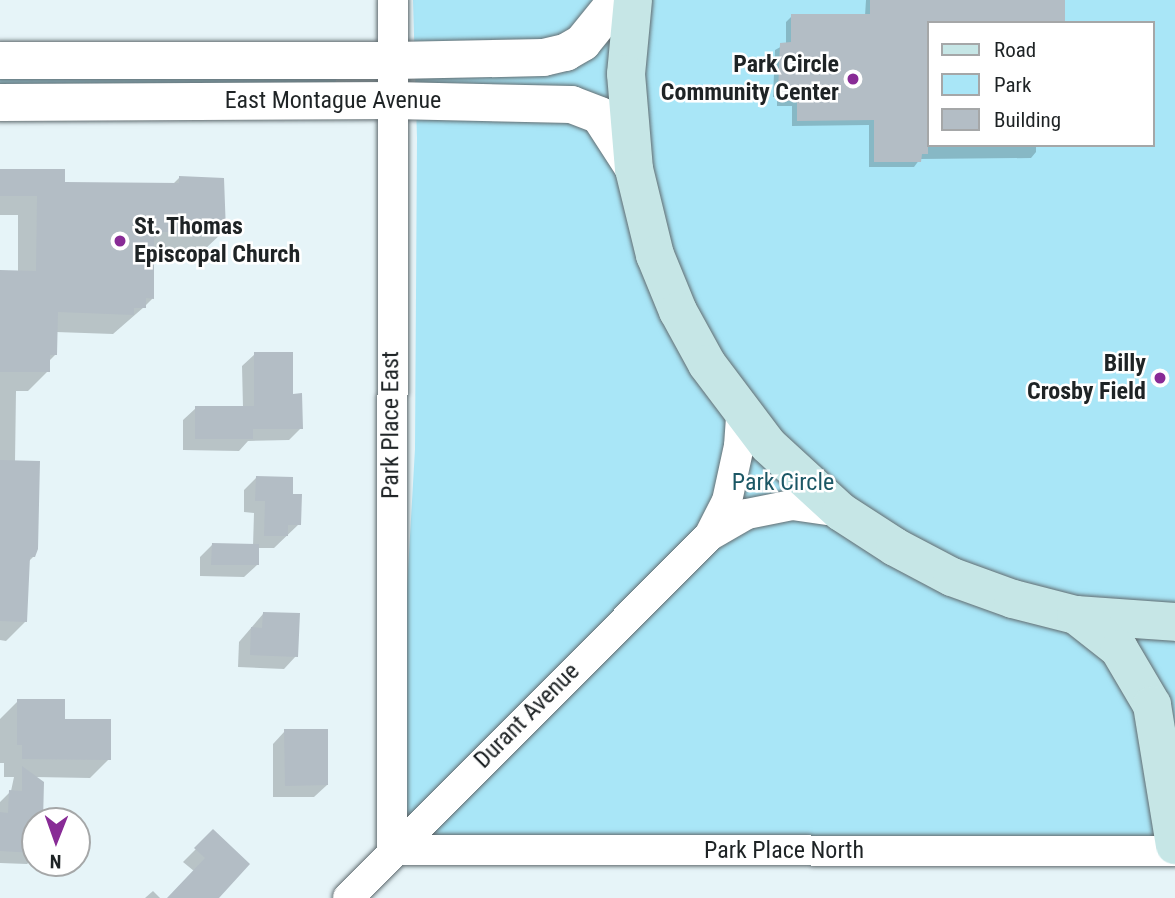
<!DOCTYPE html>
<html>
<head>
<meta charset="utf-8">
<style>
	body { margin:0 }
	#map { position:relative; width:1175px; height:898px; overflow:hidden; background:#e6f4f8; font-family:"Roboto Condensed",sans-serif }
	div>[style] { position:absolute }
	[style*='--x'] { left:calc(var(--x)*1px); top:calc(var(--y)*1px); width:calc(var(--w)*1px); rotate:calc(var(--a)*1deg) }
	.green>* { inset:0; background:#a9e6f7 }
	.shadow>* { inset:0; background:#0003 }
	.building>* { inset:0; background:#b3bdc5 }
	.roads { filter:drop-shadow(0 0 2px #616c70) drop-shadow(0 0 2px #616c70) }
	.minor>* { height:30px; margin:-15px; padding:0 15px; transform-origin:15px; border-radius:15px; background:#fff }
	.tertiary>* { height:37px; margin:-18.5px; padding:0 18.5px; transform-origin:18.5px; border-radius:18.5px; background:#fff }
	.secondary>* { height:38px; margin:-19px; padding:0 19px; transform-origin:19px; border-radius:19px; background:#c6e6e6 }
	.dots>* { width:19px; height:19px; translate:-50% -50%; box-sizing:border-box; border:4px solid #fff; border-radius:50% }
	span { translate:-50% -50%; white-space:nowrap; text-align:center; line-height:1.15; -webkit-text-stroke:5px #fff; paint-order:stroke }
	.poi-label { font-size:24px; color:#1e2325; font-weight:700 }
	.right { translate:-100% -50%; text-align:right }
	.left { translate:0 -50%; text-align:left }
	.street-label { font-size:24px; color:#1e2325 }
	.park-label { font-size:24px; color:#1b5765 }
	.legend { position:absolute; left:927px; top:21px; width:228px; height:126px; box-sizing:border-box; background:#fff; border:2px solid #a5a7a8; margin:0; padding:9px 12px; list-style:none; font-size:21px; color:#1e2325 }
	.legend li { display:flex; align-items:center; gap:14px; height:35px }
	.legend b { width:35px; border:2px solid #a5a7a8 }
	.north { position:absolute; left:21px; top:807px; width:70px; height:70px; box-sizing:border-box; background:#fff; border:2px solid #a5a7a8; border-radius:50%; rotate:181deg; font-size:19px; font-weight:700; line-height:28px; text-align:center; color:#1e2325 }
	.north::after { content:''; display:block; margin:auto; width:24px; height:32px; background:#882b96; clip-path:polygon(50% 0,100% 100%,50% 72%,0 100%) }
</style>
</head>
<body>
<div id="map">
	<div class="green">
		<div style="clip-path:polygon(evenodd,413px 0,1175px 0,1175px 851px,392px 850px,415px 449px,417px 138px,413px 0,928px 23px,1152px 23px,1152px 145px,928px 145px,928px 23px)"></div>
		<div style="clip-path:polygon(0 71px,338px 76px,333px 87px,0 89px)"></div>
	</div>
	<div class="shadow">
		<div style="clip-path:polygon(866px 0,942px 0,928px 23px,928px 145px,1036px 145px,1036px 152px,1031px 158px,920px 159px,914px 167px,869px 167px,869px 125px,792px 126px,792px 106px,777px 106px,777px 97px,773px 97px,775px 50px,786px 44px,786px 22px,792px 16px,865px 16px)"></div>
		<div style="clip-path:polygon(0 171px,64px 184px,173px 184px,179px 178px,224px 231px,204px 250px,152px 251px,153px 298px,144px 307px,113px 334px,56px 332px,56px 354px,48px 362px,48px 371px,28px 391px,16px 391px,15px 462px,34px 556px,28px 562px,26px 621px,6px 641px,0 640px,0 272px,18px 272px,18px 215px,0 215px)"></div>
		<div style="clip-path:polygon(255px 354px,291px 396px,301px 428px,289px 440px,248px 441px,239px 451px,183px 450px,183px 420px,196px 408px,243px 408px,242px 366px)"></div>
		<div style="clip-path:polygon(256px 478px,299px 524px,274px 548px,257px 548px,257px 565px,244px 577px,200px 576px,200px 557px,212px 545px,253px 546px,254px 513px,244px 512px,244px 490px)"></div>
		<div style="clip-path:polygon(263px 614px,296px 656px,284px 669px,238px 667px,239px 642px)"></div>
		<div style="clip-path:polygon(18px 701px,63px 721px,109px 759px,90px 778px,35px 777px,35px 857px,27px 864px,0 863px,0 802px,11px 791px,14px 777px,4px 777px,4px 763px,0 763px,0 719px)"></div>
		<div style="clip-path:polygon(285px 731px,327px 785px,314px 797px,273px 797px,273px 744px)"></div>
		<div style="clip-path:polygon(213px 832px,216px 898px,192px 898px,194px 871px,183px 862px)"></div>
		<div style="clip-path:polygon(153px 891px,160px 898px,145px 898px)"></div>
	</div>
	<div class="building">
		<div style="clip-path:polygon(870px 0,1065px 0,1065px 23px,928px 23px,928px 154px,922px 154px,921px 162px,874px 162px,874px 120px,797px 121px,797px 101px,782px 101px,782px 92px,778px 92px,780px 43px,791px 42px,791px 14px,870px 14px)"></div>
		<div style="clip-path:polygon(0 169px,65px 169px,65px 182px,179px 183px,179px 176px,224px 178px,226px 232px,154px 232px,154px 299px,146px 298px,146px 308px,134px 308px,134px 315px,58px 312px,57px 355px,50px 355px,50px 372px,0 372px,0 270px,36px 271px,37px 196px,0 196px)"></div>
		<div style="clip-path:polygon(254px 352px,293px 352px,293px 394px,302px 393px,303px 429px,253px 429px,253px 439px,195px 439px,195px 406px,254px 406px)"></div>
		<div style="clip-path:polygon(0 460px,40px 461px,38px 549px,35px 557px,30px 557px,27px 622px,0 621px)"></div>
		<div style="clip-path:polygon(256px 476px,293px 477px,293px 494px,302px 494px,301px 525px,288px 525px,288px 536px,264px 536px,265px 501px,255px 501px)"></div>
		<div style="clip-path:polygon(212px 543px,259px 544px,259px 565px,211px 565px)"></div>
		<div style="clip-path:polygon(263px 612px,300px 613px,298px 657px,250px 655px,251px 627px,262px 628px)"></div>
		<div style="clip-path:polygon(17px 699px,65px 699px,65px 719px,111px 719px,111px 760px,22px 759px,22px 745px,17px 745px)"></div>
		<div style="clip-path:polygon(284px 729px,328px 729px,328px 785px,285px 786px)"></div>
		<div style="clip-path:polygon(22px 766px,44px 782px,43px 821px,35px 821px,35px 853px,0 851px,0 812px,8px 813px,9px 790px,22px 791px)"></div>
		<div style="clip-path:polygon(213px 829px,250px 864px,219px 898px,167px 898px,205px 858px,194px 848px)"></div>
	</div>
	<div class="roads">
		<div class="minor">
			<div style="--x:393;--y:0;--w:850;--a:90.07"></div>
			<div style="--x:392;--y:850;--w:783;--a:0.07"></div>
			<div style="--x:709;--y:536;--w:39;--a:-63"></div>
			<div style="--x:727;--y:501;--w:56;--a:-77.7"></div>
			<div style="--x:739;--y:446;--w:32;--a:-86"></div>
			<div style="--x:348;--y:898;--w:511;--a:-45.08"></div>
			<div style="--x:709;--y:536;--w:44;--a:-30.1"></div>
			<div style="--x:747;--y:514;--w:46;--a:-11.3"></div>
			<div style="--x:792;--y:505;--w:49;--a:8.1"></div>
		</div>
		<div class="tertiary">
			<div style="--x:0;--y:60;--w:393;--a:0"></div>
			<div style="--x:393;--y:60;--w:150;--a:-1.1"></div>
			<div style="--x:543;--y:57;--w:23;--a:-13"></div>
			<div style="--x:565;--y:52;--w:20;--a:-30"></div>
			<div style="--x:582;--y:42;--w:54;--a:-51"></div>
			<div style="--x:0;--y:102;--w:393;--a:-0.3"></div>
			<div style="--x:393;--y:100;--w:178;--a:1.3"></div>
			<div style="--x:571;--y:104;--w:30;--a:21"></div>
			<div style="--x:599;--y:115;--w:64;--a:57.1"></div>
		</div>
		<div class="secondary">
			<div style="--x:633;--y:0;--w:74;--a:95.4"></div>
			<div style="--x:626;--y:74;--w:95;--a:85.2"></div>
			<div style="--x:634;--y:169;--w:89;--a:76.3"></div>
			<div style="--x:655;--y:255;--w:61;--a:67.7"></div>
			<div style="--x:678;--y:311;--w:60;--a:61.3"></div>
			<div style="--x:707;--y:364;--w:101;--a:53"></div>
			<div style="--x:768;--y:445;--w:99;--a:42.5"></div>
			<div style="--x:841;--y:512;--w:64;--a:32.9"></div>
			<div style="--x:895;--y:547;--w:64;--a:27.8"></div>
			<div style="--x:952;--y:577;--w:65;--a:19.8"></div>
			<div style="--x:1013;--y:599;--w:65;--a:14.3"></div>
			<div style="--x:1076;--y:615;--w:99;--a:4"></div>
			<div style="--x:1076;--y:615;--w:55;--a:38.3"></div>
			<div style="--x:1119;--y:649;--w:65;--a:59.5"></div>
			<div style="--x:1152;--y:705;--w:142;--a:80.7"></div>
		</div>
	</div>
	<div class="dots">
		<div style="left:853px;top:79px;background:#882b96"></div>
		<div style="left:120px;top:241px;background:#882b96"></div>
		<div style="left:1160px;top:378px;background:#882b96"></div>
	</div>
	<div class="poi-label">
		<span class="right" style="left:839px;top:79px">Park Circle<br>Community Center</span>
		<span class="left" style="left:134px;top:241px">St. Thomas<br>Episcopal Church</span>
		<span class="right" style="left:1146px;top:378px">Billy<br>Crosby Field</span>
	</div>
	<div class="street-label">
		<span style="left:333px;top:101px">East Montague Avenue</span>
		<span style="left:391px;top:425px;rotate:-90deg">Park Place East</span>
		<span style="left:527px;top:716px;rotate:-45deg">Durant Avenue</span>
		<span style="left:784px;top:851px">Park Place North</span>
	</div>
	<div class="park-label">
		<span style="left:783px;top:483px">Park Circle</span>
	</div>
	<ul class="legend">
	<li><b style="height:9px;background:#c6e6e6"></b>Road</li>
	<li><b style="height:19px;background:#a9e6f7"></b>Park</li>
	<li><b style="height:19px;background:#b3bdc5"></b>Building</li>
	</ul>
	<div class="north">N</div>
</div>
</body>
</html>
